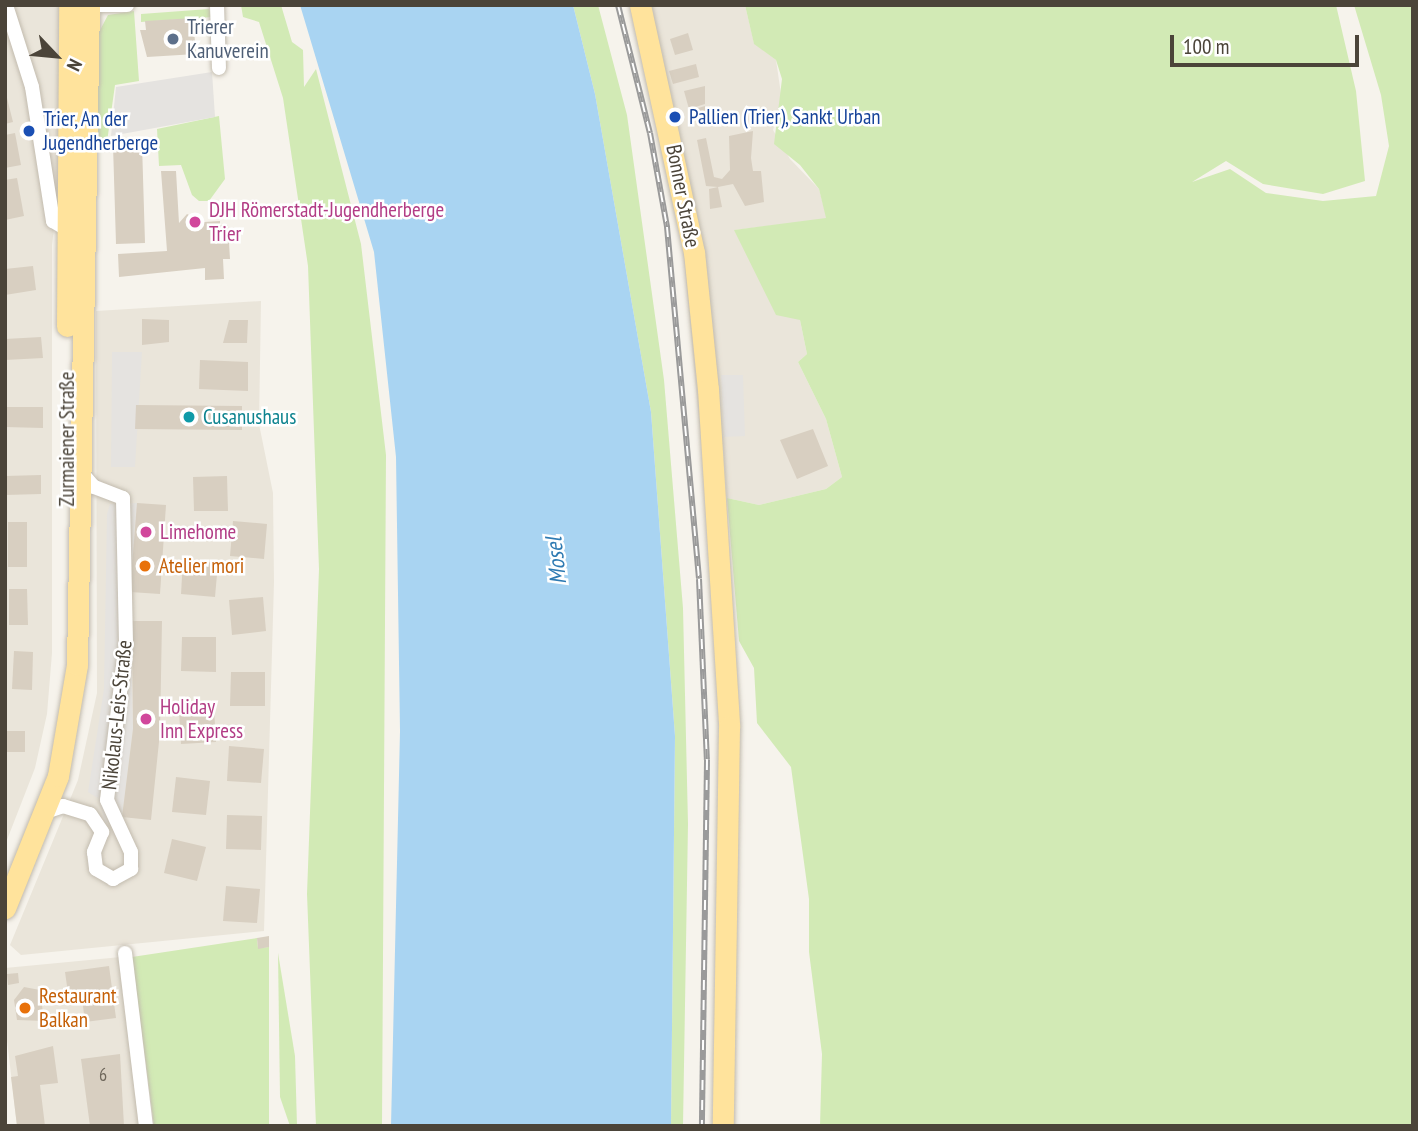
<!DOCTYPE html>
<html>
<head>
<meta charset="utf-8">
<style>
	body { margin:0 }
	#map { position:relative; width:1418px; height:1131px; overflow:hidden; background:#f6f3ec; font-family:"PT Sans Narrow",sans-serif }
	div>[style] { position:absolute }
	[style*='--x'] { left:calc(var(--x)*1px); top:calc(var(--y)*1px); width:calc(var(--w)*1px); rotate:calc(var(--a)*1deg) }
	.residential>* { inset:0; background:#eae5da }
	.green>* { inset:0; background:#d2eab5 }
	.parking>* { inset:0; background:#e5e3e0 }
	.water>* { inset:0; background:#a9d4f2 }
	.building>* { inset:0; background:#d8cfc1 }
	.roads { filter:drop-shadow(0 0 2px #c2bbae) drop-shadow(0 0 2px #c2bbae) }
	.minor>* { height:14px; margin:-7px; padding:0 7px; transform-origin:7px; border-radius:7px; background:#fff }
	.primary>* { height:21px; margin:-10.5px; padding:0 10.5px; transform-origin:10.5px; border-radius:10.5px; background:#ffe39c }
	.rail>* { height:6px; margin-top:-3px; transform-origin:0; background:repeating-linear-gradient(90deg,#fff 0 10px,#9a9a9a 0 20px); box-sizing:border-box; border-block:2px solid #9a9a9a }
	.dots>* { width:19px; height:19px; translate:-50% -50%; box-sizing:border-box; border:4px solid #fff; border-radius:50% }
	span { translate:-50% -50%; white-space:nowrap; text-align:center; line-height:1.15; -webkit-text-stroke:5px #fff; paint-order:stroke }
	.number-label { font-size:18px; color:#6e675b }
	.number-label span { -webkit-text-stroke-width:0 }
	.service-label { font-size:21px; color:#4e5e75 }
	.left { translate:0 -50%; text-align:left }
	.transit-label { font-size:21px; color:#164399 }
	.street-label { font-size:21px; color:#4b4439 }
	.hotel-label { font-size:21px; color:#b23c85 }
	.culture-label { font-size:21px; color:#0d838f }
	.food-label { font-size:21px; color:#c56008 }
	.water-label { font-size:23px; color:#2e7ab2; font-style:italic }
	.frame { position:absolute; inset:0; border:7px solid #4b4439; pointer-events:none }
	.north { position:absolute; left:21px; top:21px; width:70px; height:70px; -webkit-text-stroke:5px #fff; paint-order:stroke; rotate:116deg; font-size:19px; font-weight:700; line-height:28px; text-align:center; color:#4b4439 }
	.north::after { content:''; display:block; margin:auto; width:24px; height:32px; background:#4b4439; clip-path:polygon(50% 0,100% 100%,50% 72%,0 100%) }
	.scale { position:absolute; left:1170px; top:35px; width:189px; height:32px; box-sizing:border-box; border:4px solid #4b4439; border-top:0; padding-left:9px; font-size:21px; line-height:24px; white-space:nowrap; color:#4b4439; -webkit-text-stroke:5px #fff; paint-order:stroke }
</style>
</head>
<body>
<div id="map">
	<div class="residential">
		<div style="clip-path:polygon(5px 5px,62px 5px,59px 188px,52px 245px,52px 653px,47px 714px,35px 768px,5px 845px)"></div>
		<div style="clip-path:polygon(630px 5px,745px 5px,754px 43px,776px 60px,782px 101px,773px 130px,790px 159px,819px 189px,827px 219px,735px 230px,800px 320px,807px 354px,798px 362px,826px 419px,842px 477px,826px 489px,759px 505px,727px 498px,723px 445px,701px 443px,683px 249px,661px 132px)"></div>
		<div style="clip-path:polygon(261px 301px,259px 424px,273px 493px,274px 582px,264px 931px,21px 955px,10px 945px,78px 780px,97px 693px,96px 311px)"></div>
		<div style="clip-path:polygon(121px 957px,140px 1126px,17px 1126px,5px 1023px,5px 968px)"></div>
	</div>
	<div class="green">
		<div style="clip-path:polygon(241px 5px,281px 5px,292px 42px,303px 50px,304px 87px,316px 69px,361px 244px,386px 455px,382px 1126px,316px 1126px,307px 894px,319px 569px,308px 266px,283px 98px,259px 22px,243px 17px)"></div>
		<div style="clip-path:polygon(573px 5px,598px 5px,627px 115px,664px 380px,683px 608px,688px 824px,683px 1126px,671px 1126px,675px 736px,651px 412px,595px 94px)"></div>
		<div style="clip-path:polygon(745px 5px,1336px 5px,1356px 91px,1365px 181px,1323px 194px,1263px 184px,1226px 161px,1192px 182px,1230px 169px,1266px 193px,1323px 201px,1376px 196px,1389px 146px,1381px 95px,1354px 5px,1413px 5px,1413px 1126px,820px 1126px,822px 1054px,809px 952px,809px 899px,791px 767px,757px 723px,754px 668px,739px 641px,727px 498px,759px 505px,826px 489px,842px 477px,826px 419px,798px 362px,807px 354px,800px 320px,776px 315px,734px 230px,826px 218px,819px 189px,800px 165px,774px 144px,782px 79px,776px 60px,754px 44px)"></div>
		<div style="clip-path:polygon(209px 9px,212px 17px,141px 22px,141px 14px)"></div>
		<div style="clip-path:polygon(134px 11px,139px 81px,115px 85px,107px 142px,97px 142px,99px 32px,108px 15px)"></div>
		<div style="clip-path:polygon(219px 116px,225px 179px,209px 201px,199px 201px,192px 195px,181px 165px,159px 166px,157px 129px)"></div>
		<div style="clip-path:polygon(257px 938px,258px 948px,269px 947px,269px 1126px,154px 1126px,132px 957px)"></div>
		<div style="clip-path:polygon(278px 953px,295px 1056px,297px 1126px,290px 1126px,280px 1097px)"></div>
	</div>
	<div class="parking">
		<div style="clip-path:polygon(212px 72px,215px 117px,111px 136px,116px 87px)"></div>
		<div style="clip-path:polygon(112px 352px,142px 352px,135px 467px,111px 467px)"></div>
		<div style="clip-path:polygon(721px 375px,743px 375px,745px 436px,724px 437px)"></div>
		<div style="clip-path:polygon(137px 503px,130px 592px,133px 729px,122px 817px,105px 823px,99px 799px,88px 792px,104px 689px,107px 514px,110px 504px)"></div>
	</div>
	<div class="water">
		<div style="clip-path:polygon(300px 5px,573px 5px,595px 94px,651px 412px,675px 736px,671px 1126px,391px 1126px,400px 731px,396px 457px,374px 252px)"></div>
	</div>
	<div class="building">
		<div style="clip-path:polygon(193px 18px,196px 54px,147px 57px,140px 30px,146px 30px,145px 21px)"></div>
		<div style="clip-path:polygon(688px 33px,693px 50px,675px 55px,670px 39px)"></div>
		<div style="clip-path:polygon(696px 64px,699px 77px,673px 84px,669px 71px)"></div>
		<div style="clip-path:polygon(705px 86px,705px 104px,689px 109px,684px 91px)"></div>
		<div style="clip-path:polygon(5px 90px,13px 122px,5px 124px)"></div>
		<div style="clip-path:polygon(705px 106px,708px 116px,698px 118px,695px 109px)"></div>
		<div style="clip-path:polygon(753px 131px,751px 158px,753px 171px,761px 171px,764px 202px,745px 206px,733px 184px,718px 187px,722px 207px,710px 209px,709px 189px,718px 187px,706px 186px,697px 140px,706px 138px,714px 177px,722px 179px,730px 170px,729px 136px)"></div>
		<div style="clip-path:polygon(15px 133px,21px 165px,5px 168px,5px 135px)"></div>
		<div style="clip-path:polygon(142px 144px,145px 243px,116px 244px,113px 145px)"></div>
		<div style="clip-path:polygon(161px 171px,176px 171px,179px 223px,187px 214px,191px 216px,188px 223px,220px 221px,220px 225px,228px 225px,230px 259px,223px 259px,224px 279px,205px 280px,205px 268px,119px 277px,118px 254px,167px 251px)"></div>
		<div style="clip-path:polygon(17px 178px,24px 216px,5px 220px,5px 180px)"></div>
		<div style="clip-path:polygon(33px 266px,36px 290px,5px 295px,5px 269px)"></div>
		<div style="clip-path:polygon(142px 319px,169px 320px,169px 342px,142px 345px)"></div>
		<div style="clip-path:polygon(229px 320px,248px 320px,247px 343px,223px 343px)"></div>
		<div style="clip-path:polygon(41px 337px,43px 358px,5px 360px,5px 339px)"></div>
		<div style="clip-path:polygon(200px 360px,248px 362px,248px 391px,199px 389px)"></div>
		<div style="clip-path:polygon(136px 405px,242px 406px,242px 430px,135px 429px)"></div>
		<div style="clip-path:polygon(5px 407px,43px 407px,43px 428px,5px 427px)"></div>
		<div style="clip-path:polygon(813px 429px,828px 466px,797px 479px,780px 440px)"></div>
		<div style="clip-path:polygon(41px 475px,41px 494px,5px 495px,5px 476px)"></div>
		<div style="clip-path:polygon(227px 476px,228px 511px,194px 511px,193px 477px)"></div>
		<div style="clip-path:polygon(137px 503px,166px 505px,160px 594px,130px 592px)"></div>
		<div style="clip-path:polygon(233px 521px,267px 524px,264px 559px,230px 556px)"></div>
		<div style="clip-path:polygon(8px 522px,27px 522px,27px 567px,8px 567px)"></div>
		<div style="clip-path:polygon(183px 560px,218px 563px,215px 597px,181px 594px)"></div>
		<div style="clip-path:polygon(9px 589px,27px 589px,28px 625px,9px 625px)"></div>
		<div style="clip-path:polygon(263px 597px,266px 631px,232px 635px,229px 600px)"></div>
		<div style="clip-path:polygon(132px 621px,162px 621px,160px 732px,151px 820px,122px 817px,133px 729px)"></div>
		<div style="clip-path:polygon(182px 637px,216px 637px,216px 672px,181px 671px)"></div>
		<div style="clip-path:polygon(14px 651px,33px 652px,32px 690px,12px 689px)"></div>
		<div style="clip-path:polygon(231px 672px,265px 672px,265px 706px,230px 706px)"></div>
		<div style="clip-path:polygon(214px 708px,216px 742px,181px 744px,179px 710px)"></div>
		<div style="clip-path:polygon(5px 731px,25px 731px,25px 752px,5px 752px)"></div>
		<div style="clip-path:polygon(229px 746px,264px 749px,261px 783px,227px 781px)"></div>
		<div style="clip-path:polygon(176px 777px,210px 781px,206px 815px,172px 812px)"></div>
		<div style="clip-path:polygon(227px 815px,262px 816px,261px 850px,226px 849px)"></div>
		<div style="clip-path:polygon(172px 839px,206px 847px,197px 881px,164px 873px)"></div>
		<div style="clip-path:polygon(226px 886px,260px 889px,257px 923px,223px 921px)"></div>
		<div style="clip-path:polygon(269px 936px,269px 947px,258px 949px,257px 938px)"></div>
		<div style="clip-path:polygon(109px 966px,116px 1018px,85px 1022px,82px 998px,69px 1000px,65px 972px)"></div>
		<div style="clip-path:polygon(18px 973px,19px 983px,8px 985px,7px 974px)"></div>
		<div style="clip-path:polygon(24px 987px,40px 990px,44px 1021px,17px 1020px,14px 1000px)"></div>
		<div style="clip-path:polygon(53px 1046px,58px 1083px,40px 1085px,45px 1126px,17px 1126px,11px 1077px,18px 1076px,15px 1056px)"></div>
		<div style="clip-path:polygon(120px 1054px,124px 1126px,90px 1126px,81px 1059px)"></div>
	</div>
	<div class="roads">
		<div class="minor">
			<div style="--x:6;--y:5;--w:86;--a:72.4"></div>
			<div style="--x:32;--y:87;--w:136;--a:81.1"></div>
			<div style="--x:53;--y:221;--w:17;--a:31"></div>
			<div style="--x:89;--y:5;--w:38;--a:0"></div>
			<div style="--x:217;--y:5;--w:63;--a:88.2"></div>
			<div style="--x:46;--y:812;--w:18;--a:-19"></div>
			<div style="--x:63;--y:806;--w:28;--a:17"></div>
			<div style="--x:90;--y:814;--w:22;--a:56"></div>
			<div style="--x:102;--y:832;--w:22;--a:112"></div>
			<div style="--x:94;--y:852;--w:17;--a:83"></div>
			<div style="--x:96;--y:869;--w:20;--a:30"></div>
			<div style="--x:113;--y:879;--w:21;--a:-29"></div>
			<div style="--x:131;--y:869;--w:17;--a:-90"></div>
			<div style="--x:131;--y:852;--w:57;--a:-114.8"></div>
			<div style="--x:107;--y:800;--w:158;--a:-83.1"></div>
			<div style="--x:126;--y:643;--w:145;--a:-91.2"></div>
			<div style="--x:123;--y:498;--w:31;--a:-159"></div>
			<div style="--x:94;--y:487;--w:21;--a:-131"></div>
			<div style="--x:125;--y:953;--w:174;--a:83.1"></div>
		</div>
		<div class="primary">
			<div style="--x:640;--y:5;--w:253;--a:77.7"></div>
			<div style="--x:694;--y:252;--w:138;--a:84.2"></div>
			<div style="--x:708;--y:389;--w:339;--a:86.4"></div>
			<div style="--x:729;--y:727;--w:399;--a:90.9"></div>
			<div style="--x:67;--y:326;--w:321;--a:-89.6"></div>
			<div style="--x:5;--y:908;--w:142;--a:-68.1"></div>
			<div style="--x:58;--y:776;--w:113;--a:-80.3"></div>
			<div style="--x:77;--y:665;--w:660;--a:-88.96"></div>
		</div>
	</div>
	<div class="rail">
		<div style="--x:618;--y:5;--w:132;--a:76"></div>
		<div style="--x:650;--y:133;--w:96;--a:79.7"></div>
		<div style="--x:667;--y:227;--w:353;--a:84.8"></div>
		<div style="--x:699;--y:579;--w:181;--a:87.5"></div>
		<div style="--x:707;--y:760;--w:366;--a:90.8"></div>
	</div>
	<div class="dots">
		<div style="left:173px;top:39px;background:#5c6f8a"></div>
		<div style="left:675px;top:117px;background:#1a4fb4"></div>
		<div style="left:29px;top:131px;background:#1a4fb4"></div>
		<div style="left:195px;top:222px;background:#d1479c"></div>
		<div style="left:189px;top:417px;background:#0f9aa8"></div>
		<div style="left:146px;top:532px;background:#d1479c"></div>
		<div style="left:145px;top:566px;background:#e8710a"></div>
		<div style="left:146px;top:719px;background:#d1479c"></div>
		<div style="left:25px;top:1008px;background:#e8710a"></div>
	</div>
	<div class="number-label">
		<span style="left:103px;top:1075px">6</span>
	</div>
	<div class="service-label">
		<span class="left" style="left:187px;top:39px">Trierer<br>Kanuverein</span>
	</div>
	<div class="transit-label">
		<span class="left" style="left:689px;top:117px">Pallien (Trier), Sankt Urban</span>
		<span class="left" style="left:43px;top:131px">Trier, An der<br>Jugendherberge</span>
	</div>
	<div class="street-label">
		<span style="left:683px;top:196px;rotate:79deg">Bonner Straße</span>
		<span style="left:67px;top:439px;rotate:-90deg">Zurmaiener Straße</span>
		<span style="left:117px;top:715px;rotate:-84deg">Nikolaus-Leis-Straße</span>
	</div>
	<div class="hotel-label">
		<span class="left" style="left:209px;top:222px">DJH Römerstadt-Jugendherberge<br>Trier</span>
		<span class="left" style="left:160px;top:532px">Limehome</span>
		<span class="left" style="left:160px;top:719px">Holiday<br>Inn Express</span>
	</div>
	<div class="culture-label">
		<span class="left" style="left:203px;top:417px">Cusanushaus</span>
	</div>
	<div class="food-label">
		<span class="left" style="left:159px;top:566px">Atelier mori</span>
		<span class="left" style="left:39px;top:1008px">Restaurant<br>Balkan</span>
	</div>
	<div class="water-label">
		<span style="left:556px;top:561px;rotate:-96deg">Mosel</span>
	</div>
	<div class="frame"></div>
	<div class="north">N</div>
	<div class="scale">100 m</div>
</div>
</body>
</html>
